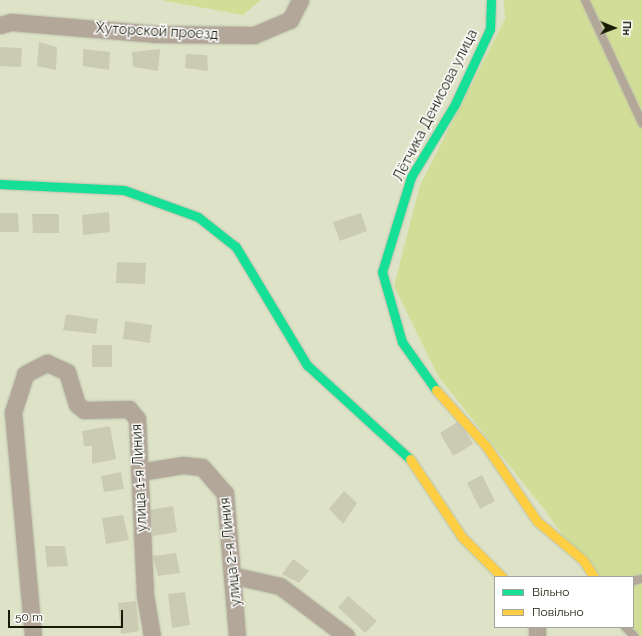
<!DOCTYPE html>
<html>
<head>
<meta charset="utf-8">
<style>
	body { margin:0 }
	#map { position:relative; width:642px; height:636px; overflow:hidden; background:#dee3c7; font-family:Raleway,sans-serif }
	div>[style] { position:absolute }
	[style*='--x'] { left:calc(var(--x)*1px); top:calc(var(--y)*1px); width:calc(var(--w)*1px); rotate:calc(var(--a)*1deg) }
	.green>* { inset:0; background:#d2de97 }
	.building>* { inset:0; background:#cbcbb4 }
	.roads { filter:drop-shadow(0 0 1px #bcc0ab) drop-shadow(0 0 1px #bcc0ab) }
	.lane>* { height:8px; margin:-4px; padding:0 4px; transform-origin:4px; border-radius:4px; background:#b3a79a }
	.street>* { height:17px; margin:-8.5px; padding:0 8.5px; transform-origin:8.5px; border-radius:8.5px; background:#b3a79a }
	.fast>* { height:9px; margin:-4.5px; padding:0 4.5px; transform-origin:4.5px; border-radius:4.5px; background:#16e098 }
	.slow>* { height:9px; margin:-4.5px; padding:0 4.5px; transform-origin:4.5px; border-radius:4.5px; background:#ffcf43 }
	span { translate:-50% -50%; white-space:nowrap; text-align:center; line-height:1.15; -webkit-text-stroke:3px #fff; paint-order:stroke }
	.street-label { font-size:14px; color:#171a07 }
	.legend { position:absolute; left:494px; top:576px; width:140px; height:52px; box-sizing:border-box; background:#fff; border:1px solid #a2a39c; margin:0; padding:5px 7px; list-style:none; font-size:12px; color:#171a07 }
	.legend li { display:flex; align-items:center; gap:8px; height:20px }
	.legend b { width:20px; border:1px solid #a2a39c }
	.north { position:absolute; left:594px; top:8px; width:40px; height:40px; -webkit-text-stroke:3px #fff; paint-order:stroke; rotate:91deg; font-size:11px; font-weight:700; line-height:16px; text-align:center; color:#171a07 }
	.north::after { content:''; display:block; margin:auto; width:14px; height:18px; background:#171a07; clip-path:polygon(50% 0,100% 100%,50% 72%,0 100%) }
	.scale { position:absolute; left:8px; top:610px; width:115px; height:18px; box-sizing:border-box; border:2px solid #171a07; border-top:0; padding-left:5px; font-size:12px; line-height:14px; white-space:nowrap; color:#171a07; -webkit-text-stroke:3px #fff; paint-order:stroke }
</style>
</head>
<body>
<div id="map">
	<div class="green">
		<div style="clip-path:polygon(160px 0,261px 0,243px 15px)"></div>
		<div style="clip-path:polygon(504px 0,642px 0,642px 636px,634px 636px,627px 627px,633px 627px,633px 577px,592px 577px,547px 513px,438px 376px,394px 286px,420px 185px,505px 19px)"></div>
	</div>
	<div class="building">
		<div style="clip-path:polygon(39px 42px,57px 47px,56px 70px,37px 66px)"></div>
		<div style="clip-path:polygon(0 47px,22px 48px,21px 67px,0 66px)"></div>
		<div style="clip-path:polygon(83px 49px,110px 52px,109px 70px,83px 66px)"></div>
		<div style="clip-path:polygon(160px 49px,158px 71px,133px 67px,132px 52px)"></div>
		<div style="clip-path:polygon(186px 54px,207px 55px,208px 71px,185px 68px)"></div>
		<div style="clip-path:polygon(109px 212px,110px 232px,83px 235px,82px 215px)"></div>
		<div style="clip-path:polygon(0 213px,18px 213px,19px 232px,0 232px)"></div>
		<div style="clip-path:polygon(361px 213px,367px 231px,340px 241px,333px 222px)"></div>
		<div style="clip-path:polygon(32px 214px,59px 214px,59px 233px,33px 233px)"></div>
		<div style="clip-path:polygon(117px 262px,146px 263px,145px 284px,116px 283px)"></div>
		<div style="clip-path:polygon(66px 314px,98px 319px,96px 334px,63px 330px)"></div>
		<div style="clip-path:polygon(125px 321px,152px 325px,150px 343px,123px 339px)"></div>
		<div style="clip-path:polygon(92px 345px,112px 345px,112px 367px,92px 367px)"></div>
		<div style="clip-path:polygon(459px 421px,473px 444px,453px 456px,440px 433px)"></div>
		<div style="clip-path:polygon(110px 426px,116px 459px,92px 464px,92px 446px,84px 446px,82px 431px)"></div>
		<div style="clip-path:polygon(121px 472px,124px 489px,104px 492px,101px 476px)"></div>
		<div style="clip-path:polygon(482px 475px,495px 501px,480px 509px,467px 483px)"></div>
		<div style="clip-path:polygon(344px 491px,357px 503px,343px 524px,329px 509px)"></div>
		<div style="clip-path:polygon(173px 506px,177px 532px,153px 536px,149px 510px)"></div>
		<div style="clip-path:polygon(123px 515px,129px 540px,106px 544px,102px 518px)"></div>
		<div style="clip-path:polygon(45px 546px,65px 546px,68px 566px,47px 567px)"></div>
		<div style="clip-path:polygon(176px 553px,180px 573px,158px 576px,153px 556px)"></div>
		<div style="clip-path:polygon(293px 559px,309px 571px,299px 583px,282px 574px)"></div>
		<div style="clip-path:polygon(185px 592px,190px 625px,172px 628px,168px 594px)"></div>
		<div style="clip-path:polygon(348px 596px,377px 621px,365px 633px,338px 607px)"></div>
		<div style="clip-path:polygon(136px 601px,139px 631px,121px 634px,118px 603px)"></div>
	</div>
	<div class="roads">
		<div class="lane">
			<div style="--x:585;--y:0;--w:136;--a:65.1"></div>
			<div style="--x:633;--y:581;--w:9;--a:-13"></div>
			<div style="--x:625;--y:627;--w:13;--a:45"></div>
		</div>
		<div class="street">
			<div style="--x:0;--y:25;--w:11;--a:-15"></div>
			<div style="--x:11;--y:22;--w:146;--a:4.7"></div>
			<div style="--x:157;--y:34;--w:97;--a:0.6"></div>
			<div style="--x:254;--y:35;--w:39;--a:-23"></div>
			<div style="--x:290;--y:20;--w:22;--a:-63"></div>
			<div style="--x:140;--y:472;--w:44;--a:-9.2"></div>
			<div style="--x:183;--y:465;--w:19;--a:6"></div>
			<div style="--x:202;--y:467;--w:35;--a:49"></div>
			<div style="--x:225;--y:493;--w:144;--a:85.2"></div>
			<div style="--x:235;--y:576;--w:46;--a:12.5"></div>
			<div style="--x:280;--y:586;--w:83;--a:37.1"></div>
			<div style="--x:537;--y:627;--w:9;--a:90"></div>
			<div style="--x:33;--y:636;--w:225;--a:-95.1"></div>
			<div style="--x:13;--y:412;--w:40;--a:-72"></div>
			<div style="--x:25;--y:374;--w:25;--a:-27"></div>
			<div style="--x:47;--y:363;--w:22;--a:24"></div>
			<div style="--x:67;--y:372;--w:34;--a:73"></div>
			<div style="--x:77;--y:404;--w:9;--a:41"></div>
			<div style="--x:84;--y:410;--w:45;--a:-1.3"></div>
			<div style="--x:129;--y:409;--w:13;--a:51"></div>
			<div style="--x:137;--y:419;--w:176;--a:87.4"></div>
			<div style="--x:145;--y:595;--w:42;--a:80.3"></div>
		</div>
		<div class="fast">
			<div style="--x:0;--y:184;--w:124;--a:2.8"></div>
			<div style="--x:124;--y:190;--w:79;--a:20"></div>
			<div style="--x:198;--y:217;--w:48;--a:38.3"></div>
			<div style="--x:236;--y:247;--w:138;--a:59"></div>
			<div style="--x:307;--y:365;--w:139;--a:42.4"></div>
			<div style="--x:436;--y:390;--w:59;--a:-125.3"></div>
			<div style="--x:402;--y:342;--w:73;--a:-105.9"></div>
			<div style="--x:382;--y:272;--w:99;--a:-73"></div>
			<div style="--x:411;--y:177;--w:85;--a:-58.9"></div>
			<div style="--x:455;--y:104;--w:83;--a:-65"></div>
			<div style="--x:490;--y:29;--w:29;--a:-88"></div>
		</div>
		<div class="slow">
			<div style="--x:436;--y:390;--w:75;--a:48.2"></div>
			<div style="--x:486;--y:446;--w:91;--a:55.8"></div>
			<div style="--x:537;--y:521;--w:60;--a:40.3"></div>
			<div style="--x:583;--y:560;--w:20;--a:57"></div>
			<div style="--x:410;--y:459;--w:94;--a:56.3"></div>
			<div style="--x:462;--y:537;--w:57;--a:45"></div>
		</div>
	</div>
	<div class="street-label">
		<span style="left:157px;top:31px;rotate:3deg">Хуторской проезд</span>
		<span style="left:435px;top:105px;rotate:-63deg">Лётчика Денисова улица</span>
		<span style="left:139px;top:478px;rotate:-93deg">улица 1-я Линия</span>
		<span style="left:230px;top:552px;rotate:-96deg">улица 2-я Линия</span>
	</div>
	<ul class="legend">
	<li><b style="height:5px;background:#16e098"></b>Вільно</li>
	<li><b style="height:5px;background:#ffcf43"></b>Повільно</li>
	</ul>
	<div class="north">Пн</div>
	<div class="scale">50 m</div>
</div>
</body>
</html>
